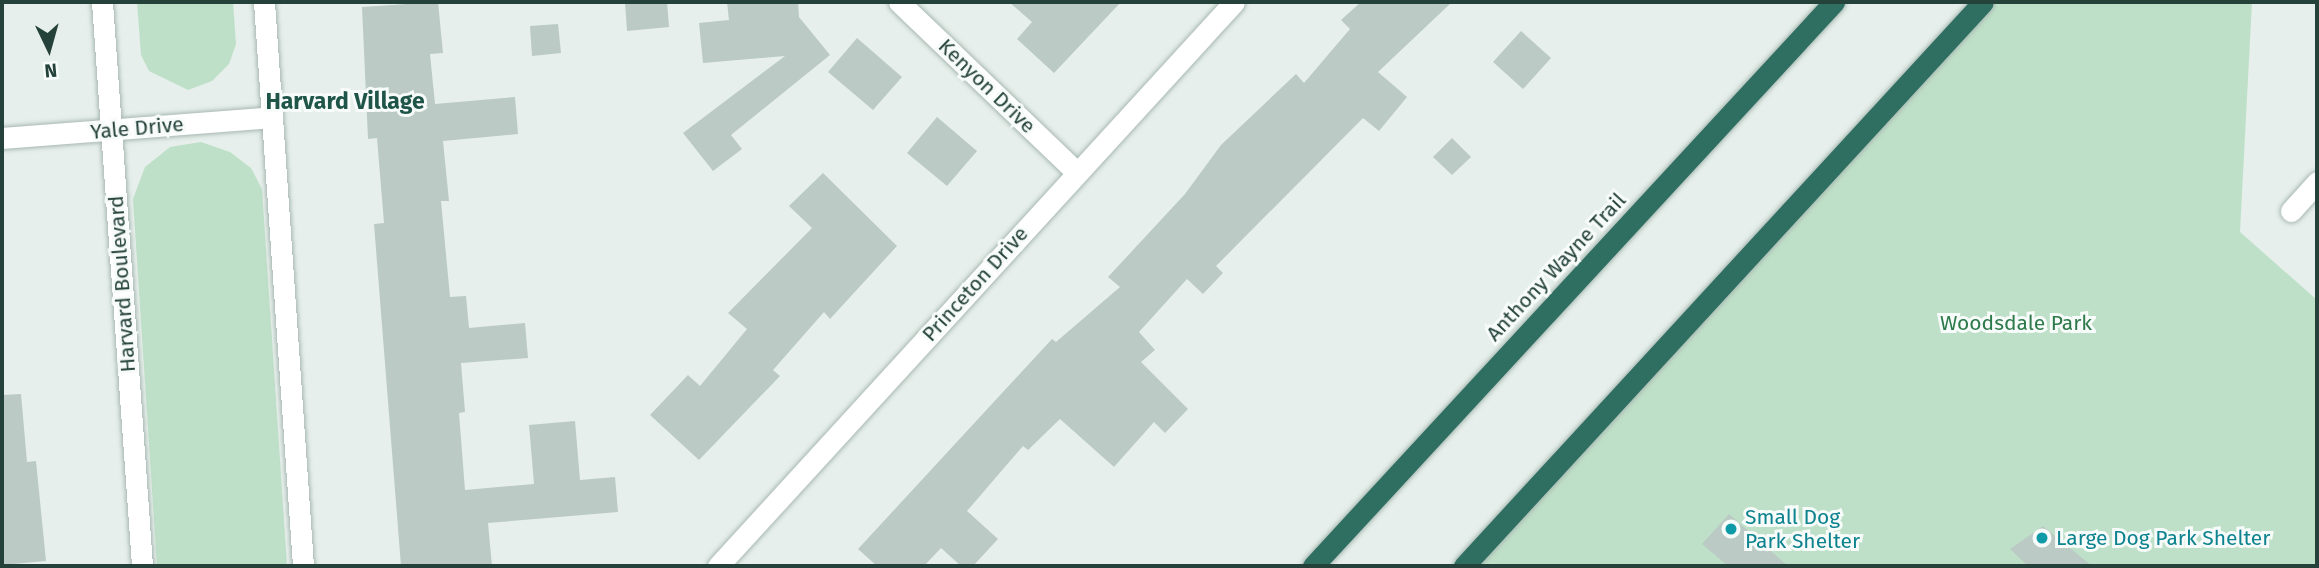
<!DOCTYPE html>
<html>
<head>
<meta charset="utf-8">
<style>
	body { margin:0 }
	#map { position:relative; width:2319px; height:568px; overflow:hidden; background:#e6efeb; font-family:"Fira Sans",sans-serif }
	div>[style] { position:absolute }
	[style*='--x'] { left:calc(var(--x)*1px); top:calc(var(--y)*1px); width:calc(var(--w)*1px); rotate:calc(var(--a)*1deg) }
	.green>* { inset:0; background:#bfe0c8 }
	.building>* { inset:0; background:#bbcac4 }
	.roads { filter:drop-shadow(0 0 2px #a8b8b2) drop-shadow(0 0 2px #a8b8b2) }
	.street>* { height:21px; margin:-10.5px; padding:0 10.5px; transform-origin:10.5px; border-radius:10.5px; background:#fff }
	.secondary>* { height:21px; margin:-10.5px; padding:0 10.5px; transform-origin:10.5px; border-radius:10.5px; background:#fff }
	.highway>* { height:21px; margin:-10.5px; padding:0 10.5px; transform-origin:10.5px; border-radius:10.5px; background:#2f6f62 }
	.dots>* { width:19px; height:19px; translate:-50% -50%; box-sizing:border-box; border:4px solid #f7fbf9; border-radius:50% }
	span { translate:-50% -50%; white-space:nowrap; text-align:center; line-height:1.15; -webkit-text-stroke:6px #f7fbf9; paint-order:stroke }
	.street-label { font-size:21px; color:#24423a }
	.park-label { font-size:21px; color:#2d7a4b }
	.culture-label { font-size:21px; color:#0d838f }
	.left { translate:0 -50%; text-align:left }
	.neighbourhood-label { font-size:23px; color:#1f5548; font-weight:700 }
	.frame { position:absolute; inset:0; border:4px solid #24423a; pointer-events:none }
	.north { position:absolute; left:14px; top:14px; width:70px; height:70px; -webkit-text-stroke:5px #f7fbf9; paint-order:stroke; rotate:175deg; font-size:19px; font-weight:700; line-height:28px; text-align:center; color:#24423a }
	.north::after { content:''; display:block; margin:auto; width:24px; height:32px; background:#24423a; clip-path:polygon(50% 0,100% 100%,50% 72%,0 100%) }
</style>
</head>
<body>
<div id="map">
	<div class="green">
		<div style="clip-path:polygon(137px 2px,233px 2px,236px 44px,229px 64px,212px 81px,188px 90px,149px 71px,141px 55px)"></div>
		<div style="clip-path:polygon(1982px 2px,2252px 2px,2240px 232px,2317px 300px,2317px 566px,1462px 566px)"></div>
		<div style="clip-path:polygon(201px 142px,230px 152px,251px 168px,262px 189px,287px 566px,157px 566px,133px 199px,145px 167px,170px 147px)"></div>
	</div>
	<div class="building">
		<div style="clip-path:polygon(438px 2px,443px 53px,430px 54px,435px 104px,515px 97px,518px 134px,443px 141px,449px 201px,441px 201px,450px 297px,466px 296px,469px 328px,525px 323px,528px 358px,461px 363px,465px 412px,459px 413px,465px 490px,534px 484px,529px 425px,575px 421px,580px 480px,615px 477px,618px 512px,488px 523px,492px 566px,401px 566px,374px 224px,384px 223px,377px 138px,368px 139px,362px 7px)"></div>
		<div style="clip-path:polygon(625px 2px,667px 2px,669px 27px,627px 31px)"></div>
		<div style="clip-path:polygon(727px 2px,798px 2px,799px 17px,830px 55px,731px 135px,742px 149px,713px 171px,683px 133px,785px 56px,703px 63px,699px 23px,729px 20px)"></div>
		<div style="clip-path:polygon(1009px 2px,1121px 2px,1054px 73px,1017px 39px,1032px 22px)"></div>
		<div style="clip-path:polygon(1361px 2px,1452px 2px,1378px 72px,1407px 97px,1379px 131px,1363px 118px,1216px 266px,1223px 273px,1203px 294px,1187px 279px,1139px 332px,1155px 350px,1141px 362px,1188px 409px,1165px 433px,1154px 422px,1114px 467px,1060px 419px,1028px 450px,1023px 446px,967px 511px,998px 539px,973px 566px,961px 566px,941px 548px,924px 566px,877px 566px,858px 549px,1052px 339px,1056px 342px,1120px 287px,1108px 277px,1185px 194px,1221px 145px,1296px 74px,1304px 83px,1350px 29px,1341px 20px)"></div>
		<div style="clip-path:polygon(558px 24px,561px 53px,532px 56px,530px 26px)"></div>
		<div style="clip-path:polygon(1521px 31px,1551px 58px,1523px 89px,1493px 62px)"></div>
		<div style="clip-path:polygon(857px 38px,902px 77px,873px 110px,828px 72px)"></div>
		<div style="clip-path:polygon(937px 117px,977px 151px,947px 186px,907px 153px)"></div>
		<div style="clip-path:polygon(1452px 138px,1471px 157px,1452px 175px,1433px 157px)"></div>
		<div style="clip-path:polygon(823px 173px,897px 246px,830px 319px,824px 312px,773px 370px,780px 376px,699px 460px,650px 415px,688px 375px,700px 386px,747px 329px,728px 313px,812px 228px,789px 206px)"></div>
		<div style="clip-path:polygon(21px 394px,27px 462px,36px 461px,46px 561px,2px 565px,2px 395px)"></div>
		<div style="clip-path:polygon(1729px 514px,1788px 566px,1728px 566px,1702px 544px)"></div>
		<div style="clip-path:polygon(2043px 526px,2092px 566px,2028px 566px,2010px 549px)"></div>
	</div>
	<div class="roads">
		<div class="street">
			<div style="--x:899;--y:2;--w:244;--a:43.8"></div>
			<div style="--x:2;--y:138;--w:271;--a:-4.4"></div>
			<div style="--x:2291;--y:211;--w:39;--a:-48"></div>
			<div style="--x:718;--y:566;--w:764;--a:-47.54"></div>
		</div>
		<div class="secondary">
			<div style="--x:102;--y:2;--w:565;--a:85.94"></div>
			<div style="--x:264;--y:2;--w:565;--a:86.04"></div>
		</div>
		<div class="highway">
			<div style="--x:1313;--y:566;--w:768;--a:-47.27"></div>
			<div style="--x:1464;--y:566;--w:766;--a:-47.38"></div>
		</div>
	</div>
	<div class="dots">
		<div style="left:1731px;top:529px;background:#0f9aa8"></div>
		<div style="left:2042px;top:538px;background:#0f9aa8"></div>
	</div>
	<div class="street-label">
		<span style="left:987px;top:86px;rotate:44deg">Kenyon Drive</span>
		<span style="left:137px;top:128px;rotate:-5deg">Yale Drive</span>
		<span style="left:1556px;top:267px;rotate:-47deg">Anthony Wayne Trail</span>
		<span style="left:122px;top:284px;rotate:-94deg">Harvard Boulevard</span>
		<span style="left:975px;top:284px;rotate:-48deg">Princeton Drive</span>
	</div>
	<div class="park-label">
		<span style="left:2016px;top:323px">Woodsdale Park</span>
	</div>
	<div class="culture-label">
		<span class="left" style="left:1745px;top:529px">Small Dog<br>Park Shelter</span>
		<span class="left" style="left:2056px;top:538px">Large Dog Park Shelter</span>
	</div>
	<div class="neighbourhood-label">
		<span style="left:345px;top:101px">Harvard Village</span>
	</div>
	<div class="frame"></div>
	<div class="north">N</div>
</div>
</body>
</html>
